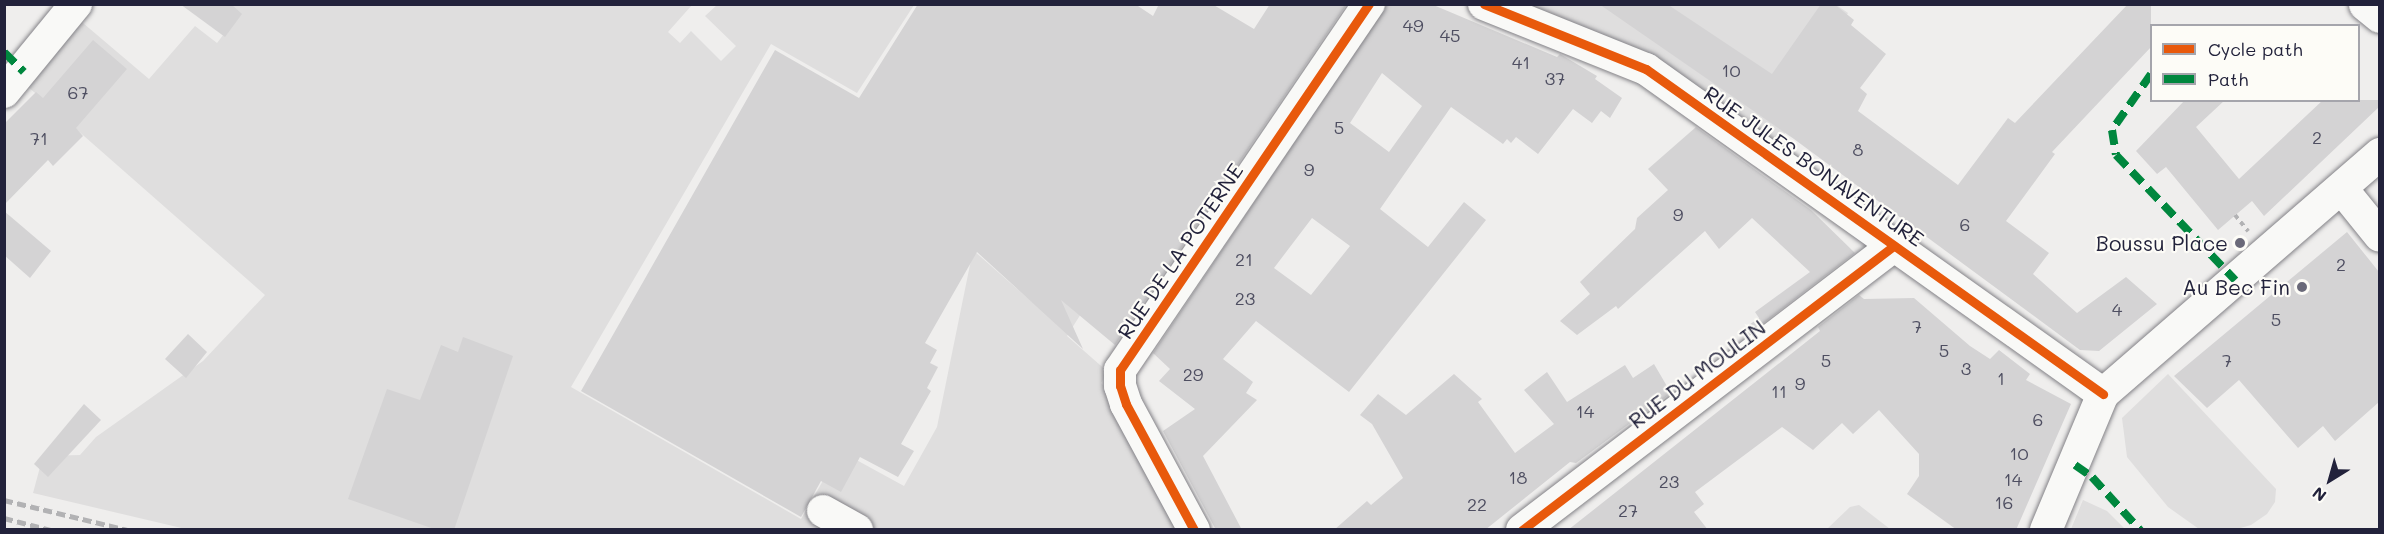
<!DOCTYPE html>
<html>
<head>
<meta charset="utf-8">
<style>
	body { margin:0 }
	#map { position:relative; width:2384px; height:534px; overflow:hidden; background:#efeeed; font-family:Mali,sans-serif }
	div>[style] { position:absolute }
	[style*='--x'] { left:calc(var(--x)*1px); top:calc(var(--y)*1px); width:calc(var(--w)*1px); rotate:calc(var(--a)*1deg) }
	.built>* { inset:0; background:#dfdede }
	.building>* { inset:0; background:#d4d3d4 }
	.path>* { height:4px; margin-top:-2px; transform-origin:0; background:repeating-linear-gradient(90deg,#b2b2b4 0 4.5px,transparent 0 9px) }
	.roads { filter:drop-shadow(0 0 2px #838287) drop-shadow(0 0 2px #838287) }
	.minor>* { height:32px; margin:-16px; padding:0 16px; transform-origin:16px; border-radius:16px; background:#f9f9f7 }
	.major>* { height:33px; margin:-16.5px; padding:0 16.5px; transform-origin:16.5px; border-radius:16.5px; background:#f9f9f7 }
	.rail>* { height:4.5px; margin-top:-2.25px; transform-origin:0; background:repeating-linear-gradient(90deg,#b2b2b4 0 9px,transparent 0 13.5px) }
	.quiet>* { height:8px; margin-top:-4px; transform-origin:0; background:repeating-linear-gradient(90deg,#00873e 0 15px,transparent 0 23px) }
	.cycleway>* { height:9px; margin:-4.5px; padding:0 4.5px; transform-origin:4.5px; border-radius:4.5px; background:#e8590c }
	.dots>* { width:16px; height:16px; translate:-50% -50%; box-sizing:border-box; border:3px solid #fdfcf7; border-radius:50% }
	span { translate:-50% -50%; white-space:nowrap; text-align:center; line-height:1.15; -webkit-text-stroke:4.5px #fdfcf7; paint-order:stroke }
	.number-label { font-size:18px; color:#4e4e61 }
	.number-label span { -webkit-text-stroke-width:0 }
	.street-label { font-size:21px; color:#22223b }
	.poi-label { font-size:21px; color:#22223b }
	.right { translate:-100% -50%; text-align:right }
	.frame { position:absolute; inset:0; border:6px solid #22223b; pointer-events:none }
	.legend { position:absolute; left:2150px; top:24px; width:210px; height:78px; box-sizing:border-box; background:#fdfcf7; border:2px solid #a5a5ac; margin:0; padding:8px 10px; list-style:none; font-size:18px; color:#22223b }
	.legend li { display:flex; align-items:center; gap:12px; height:30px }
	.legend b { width:30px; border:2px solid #a5a5ac }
	.north { position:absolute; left:2300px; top:450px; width:60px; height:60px; -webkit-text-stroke:4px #fdfcf7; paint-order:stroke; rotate:217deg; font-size:16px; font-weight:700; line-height:24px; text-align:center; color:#22223b }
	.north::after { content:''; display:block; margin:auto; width:21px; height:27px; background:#22223b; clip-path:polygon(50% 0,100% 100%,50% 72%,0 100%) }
</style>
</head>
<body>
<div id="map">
	<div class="built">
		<div style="clip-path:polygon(1835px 4px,1848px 13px,1826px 48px,1841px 58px,1768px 156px,1646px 69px,1484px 5px)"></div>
		<div style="clip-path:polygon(212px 5px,692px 5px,668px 32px,680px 43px,691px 31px,721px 61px,736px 46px,705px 16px,717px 5px,914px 5px,857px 93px,771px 44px,571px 387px,801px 519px,840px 451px,904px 486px,937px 427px,973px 250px,1032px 302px,1106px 274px,1067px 336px,1108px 372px,1101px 383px,1109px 391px,1183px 529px,190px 530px,33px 493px,43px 456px,80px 455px,96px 437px,203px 361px,265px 295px,18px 78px,70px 12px,149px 79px,195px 26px,217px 43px,230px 26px)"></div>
		<div style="clip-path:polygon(2168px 374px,2276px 489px,2275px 502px,2267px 514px,2251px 525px,2237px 529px,2199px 529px,2168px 507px,2127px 457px,2122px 418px)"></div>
		<div style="clip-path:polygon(2083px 500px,2107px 511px,2125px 529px,2071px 529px)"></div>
		<div style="clip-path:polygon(1859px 505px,1890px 529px,1827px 529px,1850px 507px)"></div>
	</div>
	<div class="building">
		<div style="clip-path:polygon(180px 4px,231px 4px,242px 14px,225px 37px)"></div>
		<div style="clip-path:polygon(918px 4px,1135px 4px,1153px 16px,1159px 4px,1212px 4px,1254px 29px,1270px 4px,1347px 4px,1115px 345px,1061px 300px,1083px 349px,977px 252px,925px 343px,937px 350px,930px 363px,938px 367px,927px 388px,931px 391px,901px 444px,914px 451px,898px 477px,860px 457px,841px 492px,821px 481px,801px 517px,581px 391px,775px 50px,859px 98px)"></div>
		<div style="clip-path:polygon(evenodd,1387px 4px,1431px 4px,1557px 57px,1560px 54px,1597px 76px,1595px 79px,1622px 98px,1610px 118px,1601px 111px,1592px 123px,1573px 109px,1538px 154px,1516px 137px,1511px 143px,1507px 139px,1503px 144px,1451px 107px,1380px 209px,1428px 247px,1464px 202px,1486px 220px,1349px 392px,1256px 321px,1223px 359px,1253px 382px,1246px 393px,1257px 400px,1203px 456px,1242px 530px,1216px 530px,1163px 431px,1195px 409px,1159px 381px,1170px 369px,1153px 353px,1387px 4px,1382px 73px,1422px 106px,1389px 152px,1350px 123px,1382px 73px,1387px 4px,1312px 218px,1350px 246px,1311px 295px,1274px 268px,1312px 218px)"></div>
		<div style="clip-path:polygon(1599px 4px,1667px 4px,1772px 74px,1821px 4px,1834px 4px,1854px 20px,1851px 25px,1886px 54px,1860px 88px,1867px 94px,1858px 111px,1958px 185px,2008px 118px,2015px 123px,2128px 4px,2151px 4px,2151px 47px,2052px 152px,2055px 154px,2006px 221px,2049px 253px,2033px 274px,2077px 313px,2126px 277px,2157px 304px,2099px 351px,2080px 350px,1794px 139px)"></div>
		<div style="clip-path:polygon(93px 40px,127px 69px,76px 128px,83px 136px,53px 166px,48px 160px,4px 205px,4px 124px,36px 92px,43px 98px)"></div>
		<div style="clip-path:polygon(2185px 100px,2225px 100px,2196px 127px,2239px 179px,2323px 100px,2379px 100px,2379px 107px,2264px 216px,2252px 201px,2218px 230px,2166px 167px,2157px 174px,2136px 151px)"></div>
		<div style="clip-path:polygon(1696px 127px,1811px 210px,1855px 253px,1744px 338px,1740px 331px,1759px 318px,1755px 312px,1810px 272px,1752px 218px,1719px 249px,1705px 231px,1618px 309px,1616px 306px,1577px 335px,1560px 321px,1590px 294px,1580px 282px,1635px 229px,1637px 218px,1668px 190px,1648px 169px)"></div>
		<div style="clip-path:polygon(4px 211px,51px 251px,30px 278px,4px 255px)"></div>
		<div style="clip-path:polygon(2347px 232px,2379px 272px,2379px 402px,2335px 441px,2323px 426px,2298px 448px,2239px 380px,2207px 408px,2174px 376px)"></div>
		<div style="clip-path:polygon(1859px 295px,1864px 299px,1914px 298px,1970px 346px,1990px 359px,1999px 350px,2030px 374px,2026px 380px,2071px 404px,2016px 530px,1957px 530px,1907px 494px,1919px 476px,1919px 454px,1879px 410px,1853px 434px,1842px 423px,1813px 450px,1782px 427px,1695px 492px,1704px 504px,1694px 512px,1708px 530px,1568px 530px,1820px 331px,1818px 327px)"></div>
		<div style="clip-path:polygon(188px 334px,207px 352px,186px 378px,165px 359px)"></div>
		<div style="clip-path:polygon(463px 337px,513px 356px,454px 530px,437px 530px,348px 499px,387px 389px,420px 400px,441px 345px,458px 352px)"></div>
		<div style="clip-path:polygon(1654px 364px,1671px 393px,1576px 463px,1570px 462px,1485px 530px,1334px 530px,1367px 501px,1371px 505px,1403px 478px,1372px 424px,1360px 415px,1378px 394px,1406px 415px,1454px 374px,1482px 399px,1478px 402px,1515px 453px,1554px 424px,1524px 390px,1547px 372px,1567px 402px,1625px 365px,1633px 378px)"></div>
		<div style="clip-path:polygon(84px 404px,101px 420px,48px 477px,34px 464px)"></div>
	</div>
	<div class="path">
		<div style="--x:2235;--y:215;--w:21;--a:51"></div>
	</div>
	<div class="roads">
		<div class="minor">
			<div style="--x:1484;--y:4;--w:175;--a:21.9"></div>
			<div style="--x:1646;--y:69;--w:561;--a:35.42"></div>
			<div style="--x:4;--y:92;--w:114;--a:-50.7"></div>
			<div style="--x:2342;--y:189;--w:60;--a:51"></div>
			<div style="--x:823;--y:511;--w:39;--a:29"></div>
			<div style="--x:1194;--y:530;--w:143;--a:-118.4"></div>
			<div style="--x:1126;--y:404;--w:19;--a:-108"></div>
			<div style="--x:1120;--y:386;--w:16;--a:-90"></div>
			<div style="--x:1120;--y:370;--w:443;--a:-55.8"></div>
			<div style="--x:1522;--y:530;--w:468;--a:-37.4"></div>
			<div style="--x:2046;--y:530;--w:147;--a:-67.3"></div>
			<div style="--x:2103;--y:394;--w:367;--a:-40.9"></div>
		</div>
		<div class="major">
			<div style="--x:2365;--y:4;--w:19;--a:39"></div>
		</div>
	</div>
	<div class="rail">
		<div style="--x:4;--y:500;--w:128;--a:13.6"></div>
		<div style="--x:4;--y:518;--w:49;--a:14.3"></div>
	</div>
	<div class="quiet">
		<div style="--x:4;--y:52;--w:28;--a:45"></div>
		<div style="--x:2151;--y:74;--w:68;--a:124.9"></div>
		<div style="--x:2112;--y:130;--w:25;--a:81"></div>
		<div style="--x:2116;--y:155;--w:173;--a:46.4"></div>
		<div style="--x:2075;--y:465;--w:21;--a:35"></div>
		<div style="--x:2092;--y:477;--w:72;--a:47.8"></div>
	</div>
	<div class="cycleway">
		<div style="--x:1484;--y:4;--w:175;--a:21.9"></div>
		<div style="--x:1646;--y:69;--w:561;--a:35.42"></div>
		<div style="--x:1194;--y:530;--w:143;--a:-118.4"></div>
		<div style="--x:1126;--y:404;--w:19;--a:-108"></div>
		<div style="--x:1120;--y:386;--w:16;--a:-90"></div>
		<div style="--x:1120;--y:370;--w:443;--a:-55.8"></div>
		<div style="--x:1522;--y:530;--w:468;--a:-37.4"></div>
	</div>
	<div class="dots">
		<div style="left:2240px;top:243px;background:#6a6979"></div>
		<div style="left:2302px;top:287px;background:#6a6979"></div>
	</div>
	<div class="number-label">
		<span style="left:1413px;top:25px">49</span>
		<span style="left:1450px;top:35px">45</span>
		<span style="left:1521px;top:62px">41</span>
		<span style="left:1731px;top:70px">10</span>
		<span style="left:1555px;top:78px">37</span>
		<span style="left:78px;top:92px">67</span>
		<span style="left:1339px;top:127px">5</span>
		<span style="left:2317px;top:137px">2</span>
		<span style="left:39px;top:138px">71</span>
		<span style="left:1858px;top:149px">8</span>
		<span style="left:1309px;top:169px">9</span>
		<span style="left:1678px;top:214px">9</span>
		<span style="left:1965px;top:224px">6</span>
		<span style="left:1244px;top:259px">21</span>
		<span style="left:2341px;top:264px">2</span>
		<span style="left:1245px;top:298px">23</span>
		<span style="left:2117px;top:309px">4</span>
		<span style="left:2276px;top:319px">5</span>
		<span style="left:1917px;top:326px">7</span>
		<span style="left:1944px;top:350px">5</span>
		<span style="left:1826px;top:360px">5</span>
		<span style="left:2227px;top:360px">7</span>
		<span style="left:1966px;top:368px">3</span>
		<span style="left:1193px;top:374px">29</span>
		<span style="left:2001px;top:378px">1</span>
		<span style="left:1800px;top:383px">9</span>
		<span style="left:1779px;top:391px">11</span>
		<span style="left:1585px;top:411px">14</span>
		<span style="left:2038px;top:419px">6</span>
		<span style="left:2019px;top:453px">10</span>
		<span style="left:1518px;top:477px">18</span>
		<span style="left:2013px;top:479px">14</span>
		<span style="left:1669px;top:481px">23</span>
		<span style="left:2004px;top:502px">16</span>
		<span style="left:1477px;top:504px">22</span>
		<span style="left:1628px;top:510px">27</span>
	</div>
	<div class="street-label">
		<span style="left:1814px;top:166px;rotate:35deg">RUE JULES BONAVENTURE</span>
		<span style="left:1180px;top:251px;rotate:-56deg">RUE DE LA POTERNE</span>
		<span style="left:1697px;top:374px;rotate:-37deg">RUE DU MOULIN</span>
	</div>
	<div class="poi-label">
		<span class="right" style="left:2228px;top:243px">Boussu Place</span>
		<span class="right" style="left:2290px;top:287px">Au Bec Fin</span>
	</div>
	<div class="frame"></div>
	<ul class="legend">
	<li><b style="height:8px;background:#e8590c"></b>Cycle path</li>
	<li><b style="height:8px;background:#00873e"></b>Path</li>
	</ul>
	<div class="north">N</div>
</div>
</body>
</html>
